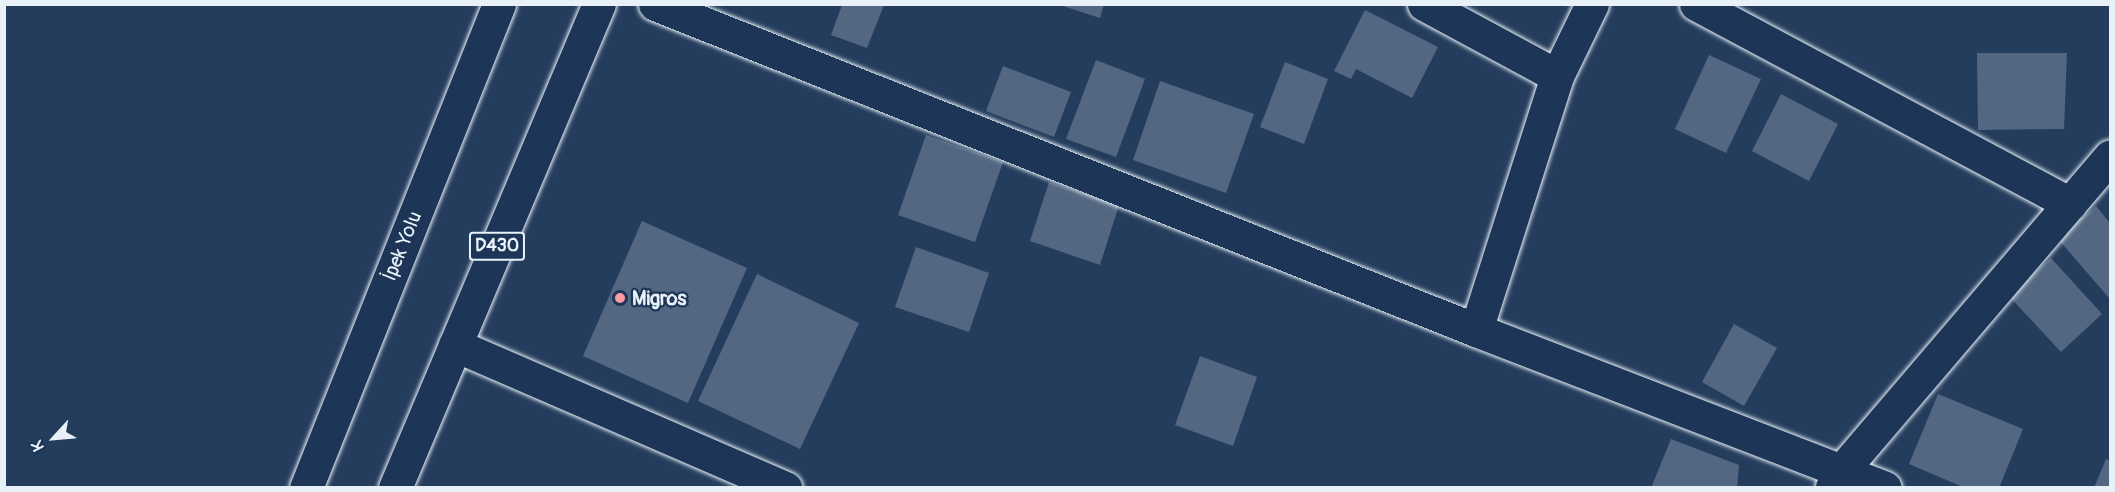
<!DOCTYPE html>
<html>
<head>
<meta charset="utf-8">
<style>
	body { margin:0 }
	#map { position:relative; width:2115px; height:492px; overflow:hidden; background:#253d5d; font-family:Pangolin,sans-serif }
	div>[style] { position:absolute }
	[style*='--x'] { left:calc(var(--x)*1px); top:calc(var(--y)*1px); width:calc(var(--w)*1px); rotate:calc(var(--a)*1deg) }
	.building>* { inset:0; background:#536782 }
	.roads { filter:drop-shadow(0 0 2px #e8f1f8) drop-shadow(0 0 2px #e8f1f8) }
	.street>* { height:33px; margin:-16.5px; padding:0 16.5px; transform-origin:16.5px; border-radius:16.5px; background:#1d3557 }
	.highway>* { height:33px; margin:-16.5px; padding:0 16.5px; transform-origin:16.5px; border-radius:16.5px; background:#1d3557 }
	.dots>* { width:16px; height:16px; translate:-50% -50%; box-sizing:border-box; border:3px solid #1d3557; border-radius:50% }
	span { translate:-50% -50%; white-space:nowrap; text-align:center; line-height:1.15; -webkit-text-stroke:4.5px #1d3557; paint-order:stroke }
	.shield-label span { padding:2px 4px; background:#1d3557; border:2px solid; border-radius:4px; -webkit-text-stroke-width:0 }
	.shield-label { font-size:18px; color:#e8f1f8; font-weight:700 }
	.street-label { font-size:20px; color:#e8f1f8 }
	.poi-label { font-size:20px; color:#e8f1f8; font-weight:700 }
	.left { translate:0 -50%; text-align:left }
	.frame { position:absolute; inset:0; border:6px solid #e8f1f8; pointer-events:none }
	.north { position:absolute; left:24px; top:408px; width:60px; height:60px; -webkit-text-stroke:4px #1d3557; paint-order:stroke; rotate:244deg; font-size:16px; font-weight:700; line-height:24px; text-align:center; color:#e8f1f8 }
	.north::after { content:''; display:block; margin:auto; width:21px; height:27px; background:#e8f1f8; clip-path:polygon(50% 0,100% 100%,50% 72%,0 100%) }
</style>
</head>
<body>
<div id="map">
	<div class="building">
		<div style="clip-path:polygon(1057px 4px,1104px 4px,1100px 18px)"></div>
		<div style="clip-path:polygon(842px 5px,884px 5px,867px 48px,831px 35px)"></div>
		<div style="clip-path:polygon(1365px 10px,1438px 47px,1412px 98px,1356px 69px,1351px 79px,1334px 71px)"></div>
		<div style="clip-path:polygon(1977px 53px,2067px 53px,2064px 129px,1978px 130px)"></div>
		<div style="clip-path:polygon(1709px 55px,1761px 79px,1726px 153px,1675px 129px)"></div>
		<div style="clip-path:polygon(1096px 60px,1145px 79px,1116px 157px,1066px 139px)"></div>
		<div style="clip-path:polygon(1285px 62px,1328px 79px,1304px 144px,1260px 127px)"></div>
		<div style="clip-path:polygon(1003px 66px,1071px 92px,1054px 137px,986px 111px)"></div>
		<div style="clip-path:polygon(1160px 81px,1254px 114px,1226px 193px,1133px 160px)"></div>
		<div style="clip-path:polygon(1781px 94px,1838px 124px,1809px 181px,1752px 151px)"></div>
		<div style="clip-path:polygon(926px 135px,1003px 162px,975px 242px,898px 215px)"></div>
		<div style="clip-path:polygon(1049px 182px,1119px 205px,1100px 265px,1030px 241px)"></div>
		<div style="clip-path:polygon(2096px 206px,2110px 223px,2110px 299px,2058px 239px)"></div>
		<div style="clip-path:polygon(642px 221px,747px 268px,688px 403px,583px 356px)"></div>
		<div style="clip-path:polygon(916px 247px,989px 273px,969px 332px,895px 307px)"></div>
		<div style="clip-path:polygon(2051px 258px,2102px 314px,2061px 352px,2009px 296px)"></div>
		<div style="clip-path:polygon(757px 274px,859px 323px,800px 449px,698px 401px)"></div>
		<div style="clip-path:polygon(1734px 324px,1777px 348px,1744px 406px,1702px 382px)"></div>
		<div style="clip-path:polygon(1200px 356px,1257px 377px,1233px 446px,1175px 425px)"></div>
		<div style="clip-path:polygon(1938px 394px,2023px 429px,1999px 488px,1965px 488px,1909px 464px)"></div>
		<div style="clip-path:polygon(1671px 439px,1739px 465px,1737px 488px,1651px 488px)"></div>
		<div style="clip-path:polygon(2106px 459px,2110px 461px,2110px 488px,2094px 488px)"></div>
	</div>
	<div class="roads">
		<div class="street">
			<div style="--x:655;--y:4;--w:883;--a:21.66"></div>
			<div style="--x:1476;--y:330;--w:438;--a:21.1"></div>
			<div style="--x:1424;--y:4;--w:151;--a:28.4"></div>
			<div style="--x:1696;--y:4;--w:424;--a:28.1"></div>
			<div style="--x:1476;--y:330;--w:267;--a:-72.3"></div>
			<div style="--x:1557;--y:76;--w:80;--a:-64.1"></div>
			<div style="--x:455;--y:345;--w:360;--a:23.4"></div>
			<div style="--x:1832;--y:487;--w:21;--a:-59"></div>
			<div style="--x:1843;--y:469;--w:411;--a:-49.5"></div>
		</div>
		<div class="highway">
			<div style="--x:306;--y:488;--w:521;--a:-68.26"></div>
			<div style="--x:395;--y:488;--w:525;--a:-67.15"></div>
		</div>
	</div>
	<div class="dots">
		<div style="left:620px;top:298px;background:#ff9aa2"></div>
	</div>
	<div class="shield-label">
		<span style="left:497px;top:246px">D430</span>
	</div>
	<div class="street-label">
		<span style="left:402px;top:246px;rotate:-68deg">İpek Yolu</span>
	</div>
	<div class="poi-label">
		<span class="left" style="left:632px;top:298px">Migros</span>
	</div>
	<div class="frame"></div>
	<div class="north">K</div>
</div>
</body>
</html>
